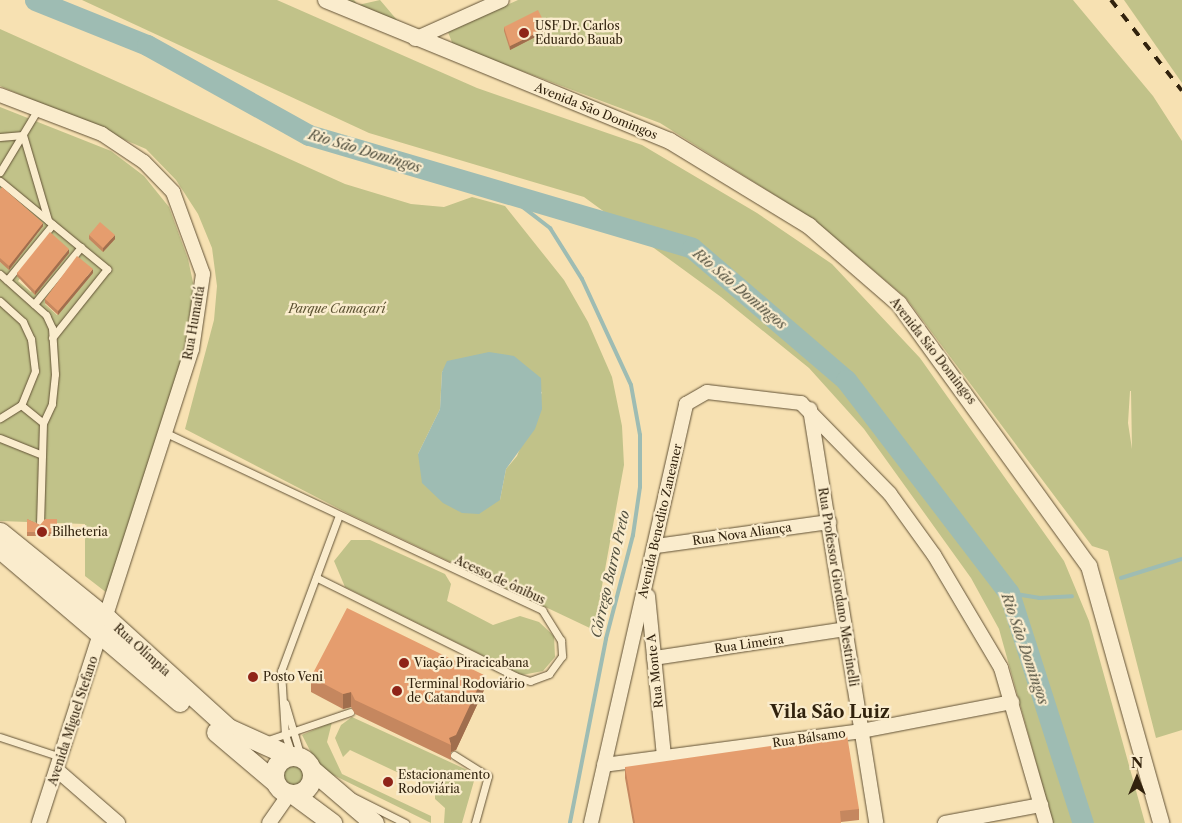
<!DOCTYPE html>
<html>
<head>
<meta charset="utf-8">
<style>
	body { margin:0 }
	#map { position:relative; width:1182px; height:823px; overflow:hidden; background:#f7e1b2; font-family:"Libre Caslon Text",serif }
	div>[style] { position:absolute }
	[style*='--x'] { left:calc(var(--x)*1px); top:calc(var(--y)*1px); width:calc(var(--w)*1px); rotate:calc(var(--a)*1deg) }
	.green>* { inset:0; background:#c1c289 }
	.round { border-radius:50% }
	.water>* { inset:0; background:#9ebcb3 }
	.stream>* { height:4px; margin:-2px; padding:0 2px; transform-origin:2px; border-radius:2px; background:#9ebcb3 }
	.river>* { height:21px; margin:-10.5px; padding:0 10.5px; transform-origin:10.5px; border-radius:10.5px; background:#9ebcb3 }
	.roads { filter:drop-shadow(0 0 1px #625236) drop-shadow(0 0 1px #625236) }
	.service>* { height:7px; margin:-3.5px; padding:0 3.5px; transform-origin:3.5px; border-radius:3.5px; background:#faeccd }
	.minor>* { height:14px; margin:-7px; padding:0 7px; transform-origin:7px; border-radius:7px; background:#faeccd }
	.tertiary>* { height:16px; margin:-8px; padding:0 8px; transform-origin:8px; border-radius:8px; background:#faeccd }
	.secondary>* { height:19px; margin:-9.5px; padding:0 9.5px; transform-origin:9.5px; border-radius:9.5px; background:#faeccd }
	.secondary>.ring { margin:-9.5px; padding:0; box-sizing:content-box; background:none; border:19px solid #faeccd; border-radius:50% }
	.rail>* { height:4px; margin-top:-2px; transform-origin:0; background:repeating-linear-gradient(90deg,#31220d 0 9px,transparent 0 18px) }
	.wall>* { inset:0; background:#c5875f }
	.shaded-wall>* { inset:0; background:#a06e4d }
	.building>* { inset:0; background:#e59d6e }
	.dots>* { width:14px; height:14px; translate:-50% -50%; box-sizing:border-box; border:2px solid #faeccd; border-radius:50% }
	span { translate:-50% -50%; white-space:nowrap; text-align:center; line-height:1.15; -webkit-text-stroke:4.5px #faeccd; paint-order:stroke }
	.poi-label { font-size:12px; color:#31220d }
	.left { translate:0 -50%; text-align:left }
	.street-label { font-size:12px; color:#31220d }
	.park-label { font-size:12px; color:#5c5232; font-style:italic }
	.water-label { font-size:14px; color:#52503f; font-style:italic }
	.district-label { font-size:18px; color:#31220d; font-weight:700 }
	.north { position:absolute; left:1112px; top:753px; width:50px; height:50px; -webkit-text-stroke:4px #faeccd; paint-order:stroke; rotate:0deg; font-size:14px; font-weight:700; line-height:20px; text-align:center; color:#31220d }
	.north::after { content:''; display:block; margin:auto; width:18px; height:22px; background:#31220d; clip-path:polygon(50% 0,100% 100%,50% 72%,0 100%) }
</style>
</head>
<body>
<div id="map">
	<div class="green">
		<div style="clip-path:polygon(82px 0,277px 0,477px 88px,642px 145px,757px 213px,832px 264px,920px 358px,1064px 561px,1089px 621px,1145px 823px,1053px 823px,999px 629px,971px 578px,864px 429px,809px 368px,721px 297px,584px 197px,369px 133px)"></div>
		<div style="clip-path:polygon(340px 0,354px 0,358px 5px,380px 0,403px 27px)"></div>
		<div style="clip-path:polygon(evenodd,518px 0,1073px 0,1153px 96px,1182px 141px,1182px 730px,1156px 738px,1108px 551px,1092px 546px,906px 298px,813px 219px,660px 123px,453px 45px,448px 32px,518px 0,1130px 391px,1131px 391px,1132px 449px,1128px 423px,1130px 391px)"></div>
		<div style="clip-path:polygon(1124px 0,1182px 0,1182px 83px)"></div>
		<div style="clip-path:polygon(evenodd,0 29px,345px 184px,411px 204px,444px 207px,472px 197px,505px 206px,564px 280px,588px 322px,612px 377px,622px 426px,624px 465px,594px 630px,349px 514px,185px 429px,214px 320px,217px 286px,212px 248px,198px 214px,176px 180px,146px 149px,0 86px,0 29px,442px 371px,542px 392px,517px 456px,506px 469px,500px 500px,418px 454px,440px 409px,442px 371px)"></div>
		<div style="clip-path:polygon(evenodd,0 107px,111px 151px,144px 176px,169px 207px,188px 259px,194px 287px,185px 364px,107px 593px,85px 576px,85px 524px,0 521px,0 262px,8px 268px,0 193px,0 107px,53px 239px,67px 250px,31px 292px,18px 281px,53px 239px,0 107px,80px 262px,93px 273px,57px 315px,45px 304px,80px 262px)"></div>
		<div style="clip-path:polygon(351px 540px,370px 540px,445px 574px,451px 584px,447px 601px,493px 625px,520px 616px,539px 622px,554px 636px,555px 657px,543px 671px,522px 675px,345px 587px,334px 561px)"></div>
		<div style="clip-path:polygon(352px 717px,476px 774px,462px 823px,444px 823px,445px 808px,435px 799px,435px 790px,350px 750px,343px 757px,335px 738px,341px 725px)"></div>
		<div style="clip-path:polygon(332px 722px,327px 742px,342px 774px,431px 816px,431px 823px,319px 768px,302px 735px)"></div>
		<div class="round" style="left:281px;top:761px;width:26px;height:26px"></div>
	</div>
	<div class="water">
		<div style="clip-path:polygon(489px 352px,514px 356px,541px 378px,542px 409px,535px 429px,506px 469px,500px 500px,479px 514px,462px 513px,443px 503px,422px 483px,418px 454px,440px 409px,442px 372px,447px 361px)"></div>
	</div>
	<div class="stream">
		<div style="--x:502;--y:191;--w:61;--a:37.6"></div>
		<div style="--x:550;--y:228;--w:60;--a:57.9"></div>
		<div style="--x:582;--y:279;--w:117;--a:65.2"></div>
		<div style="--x:631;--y:385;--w:51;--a:79.8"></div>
		<div style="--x:640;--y:435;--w:52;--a:90"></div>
		<div style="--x:640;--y:487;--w:49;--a:98.3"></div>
		<div style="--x:633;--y:535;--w:107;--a:104.6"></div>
		<div style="--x:606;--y:639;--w:187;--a:101.1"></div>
		<div style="--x:1121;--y:578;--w:64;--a:-17.3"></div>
		<div style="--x:1009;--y:593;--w:30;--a:9"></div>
		<div style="--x:1039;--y:598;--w:33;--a:-3"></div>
	</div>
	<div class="river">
		<div style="--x:35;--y:0;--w:121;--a:21.9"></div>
		<div style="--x:147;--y:45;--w:185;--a:29.1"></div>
		<div style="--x:309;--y:135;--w:399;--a:16.4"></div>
		<div style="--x:692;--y:248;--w:203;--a:40.6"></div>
		<div style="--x:846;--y:380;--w:268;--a:52.6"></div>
		<div style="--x:1009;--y:593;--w:242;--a:72.2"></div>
	</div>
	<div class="roads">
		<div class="service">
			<div style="--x:0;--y:137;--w:23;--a:-5"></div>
			<div style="--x:23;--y:135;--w:89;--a:73.6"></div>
			<div style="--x:0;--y:172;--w:74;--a:-58.9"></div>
			<div style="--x:0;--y:181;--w:139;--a:39.4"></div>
			<div style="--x:107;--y:269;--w:88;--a:128.6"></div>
			<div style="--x:0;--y:274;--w:62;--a:41.7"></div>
			<div style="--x:46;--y:315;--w:14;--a:65"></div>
			<div style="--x:52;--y:328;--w:46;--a:86.3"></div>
			<div style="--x:55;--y:374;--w:30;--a:96"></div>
			<div style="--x:52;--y:404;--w:21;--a:115"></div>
			<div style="--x:7;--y:280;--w:72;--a:-50.6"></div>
			<div style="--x:0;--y:301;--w:31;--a:42"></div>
			<div style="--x:23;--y:322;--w:19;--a:65"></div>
			<div style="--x:31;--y:339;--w:32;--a:83"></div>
			<div style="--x:35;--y:371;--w:37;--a:112"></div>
			<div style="--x:21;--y:405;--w:25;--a:148"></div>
			<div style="--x:34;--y:304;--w:74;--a:-50.5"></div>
			<div style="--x:21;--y:405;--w:28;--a:39"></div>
			<div style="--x:43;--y:423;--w:100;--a:91.7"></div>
			<div style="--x:166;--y:433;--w:416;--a:25.2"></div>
			<div style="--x:542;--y:610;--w:36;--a:58"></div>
			<div style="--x:561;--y:640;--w:16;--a:86"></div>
			<div style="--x:562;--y:656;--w:22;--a:126"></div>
			<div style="--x:549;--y:674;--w:20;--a:160"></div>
			<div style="--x:530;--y:681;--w:16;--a:-162"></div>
			<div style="--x:515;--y:676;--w:222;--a:-153.6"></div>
			<div style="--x:0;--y:438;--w:43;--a:21.8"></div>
			<div style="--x:285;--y:703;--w:56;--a:73.5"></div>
			<div style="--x:0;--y:737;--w:64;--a:18.2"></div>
			<div style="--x:265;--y:741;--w:90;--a:-18.8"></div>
			<div style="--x:291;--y:752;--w:18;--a:-109"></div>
			<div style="--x:285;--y:735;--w:64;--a:-93.6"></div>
			<div style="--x:281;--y:671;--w:163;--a:-69.6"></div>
			<div style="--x:454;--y:755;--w:40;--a:32"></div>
			<div style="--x:488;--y:776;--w:49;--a:105.5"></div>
			<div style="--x:349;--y:795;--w:63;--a:26.6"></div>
		</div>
		<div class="minor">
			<div style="--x:415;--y:39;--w:95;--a:-24.1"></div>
			<div style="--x:0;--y:95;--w:109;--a:20.9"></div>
			<div style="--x:102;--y:134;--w:50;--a:33.7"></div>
			<div style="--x:144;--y:162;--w:42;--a:46"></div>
			<div style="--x:173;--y:192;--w:87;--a:69.9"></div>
			<div style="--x:203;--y:274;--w:76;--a:98.3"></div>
			<div style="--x:192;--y:349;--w:498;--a:107.9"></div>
			<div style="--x:810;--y:409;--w:419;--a:80.9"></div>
			<div style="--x:656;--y:546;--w:175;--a:-7.9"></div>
			<div style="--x:648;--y:596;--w:162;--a:84.3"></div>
			<div style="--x:654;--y:658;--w:193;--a:-8.6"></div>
			<div style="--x:604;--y:765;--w:259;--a:-7.5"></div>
			<div style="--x:861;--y:731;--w:154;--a:-10.9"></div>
			<div style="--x:57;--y:770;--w:81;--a:41"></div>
			<div style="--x:269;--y:823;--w:35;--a:-55"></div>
			<div style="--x:591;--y:823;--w:430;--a:-77.2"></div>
			<div style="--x:686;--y:404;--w:24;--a:-30"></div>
			<div style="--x:707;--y:392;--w:95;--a:6.7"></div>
			<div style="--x:801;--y:403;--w:127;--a:45.6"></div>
			<div style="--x:890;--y:494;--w:75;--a:54.2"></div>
			<div style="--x:934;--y:555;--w:131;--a:59.3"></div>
			<div style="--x:1001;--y:668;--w:161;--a:73.8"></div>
			<div style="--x:945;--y:823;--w:98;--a:-10.6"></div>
		</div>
		<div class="tertiary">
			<div style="--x:326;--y:0;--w:372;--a:22.3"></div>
			<div style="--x:670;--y:141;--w:163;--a:31.4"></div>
			<div style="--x:809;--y:226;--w:119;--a:40.9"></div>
			<div style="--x:899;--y:304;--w:324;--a:54.1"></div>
			<div style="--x:1089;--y:566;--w:267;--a:74.3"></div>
		</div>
		<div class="secondary">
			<div style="--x:0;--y:532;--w:139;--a:38.9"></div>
			<div style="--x:108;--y:619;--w:162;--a:42.2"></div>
			<div style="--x:228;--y:728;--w:68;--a:24.3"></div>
			<div style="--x:0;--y:549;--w:236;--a:40.4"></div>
			<div style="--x:216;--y:732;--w:77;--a:40.3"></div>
			<div class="ring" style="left:274px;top:756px;width:19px;height:19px"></div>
			<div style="--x:311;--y:769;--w:83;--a:40.6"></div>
			<div style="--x:293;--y:794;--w:49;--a:36.6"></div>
		</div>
	</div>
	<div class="rail">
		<div style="--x:1111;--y:0;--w:115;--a:52"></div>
	</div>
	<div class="wall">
		<div style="clip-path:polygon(504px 27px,547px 31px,510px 50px,504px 31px)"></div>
		<div style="clip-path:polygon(0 190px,43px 226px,9px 270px,0 262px)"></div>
		<div style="clip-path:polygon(89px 235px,115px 239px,103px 252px,89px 239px)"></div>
		<div style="clip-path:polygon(69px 253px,35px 295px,17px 276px,17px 273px)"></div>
		<div style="clip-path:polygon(93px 273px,58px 315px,45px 303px,45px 299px)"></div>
		<div style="clip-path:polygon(27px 519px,40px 525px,57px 519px,57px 536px,27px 536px)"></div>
		<div style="clip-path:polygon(311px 677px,484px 690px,456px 750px,451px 752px,451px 760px,355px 714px,351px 707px,343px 709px,311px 692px)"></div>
		<div style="clip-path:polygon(625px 767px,859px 809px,859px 820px,841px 822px,841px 823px,633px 823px,625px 778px)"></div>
	</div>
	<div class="shaded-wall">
		<div style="clip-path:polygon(547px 28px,547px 31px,510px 50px,510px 46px)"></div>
		<div style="clip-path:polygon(43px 223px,43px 226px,9px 270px,9px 266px)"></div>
		<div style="clip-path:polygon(115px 235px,115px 239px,103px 252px,103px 248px)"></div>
		<div style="clip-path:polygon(69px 249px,69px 253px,35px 295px,35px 291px)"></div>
		<div style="clip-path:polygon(93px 269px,93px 273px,58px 315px,58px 311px)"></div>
		<div style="clip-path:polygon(484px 675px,484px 690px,456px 750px,451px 752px,451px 745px,449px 738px)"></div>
		<div style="clip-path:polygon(351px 692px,351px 707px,343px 709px,343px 694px)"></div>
	</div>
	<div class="building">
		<div style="clip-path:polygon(538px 10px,547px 28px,510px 46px,504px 27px)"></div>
		<div style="clip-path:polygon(2px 187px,43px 223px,9px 266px,0 258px,0 190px)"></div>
		<div style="clip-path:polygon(100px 222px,115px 235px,103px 248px,89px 235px)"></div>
		<div style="clip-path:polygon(50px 232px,69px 249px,35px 291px,17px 273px)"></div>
		<div style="clip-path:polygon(77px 256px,93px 269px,58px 311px,45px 299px)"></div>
		<div style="clip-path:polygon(27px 519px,40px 525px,45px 519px,57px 519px,57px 532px,27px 532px)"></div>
		<div style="clip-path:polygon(347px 608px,484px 675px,456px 735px,449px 738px,451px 745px,355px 700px,351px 692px,343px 694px,311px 677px)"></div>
		<div style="clip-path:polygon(847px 735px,859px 809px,840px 811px,841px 823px,635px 823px,625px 767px)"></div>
	</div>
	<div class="dots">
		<div style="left:524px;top:33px;background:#8f2418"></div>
		<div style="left:42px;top:532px;background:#8f2418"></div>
		<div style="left:404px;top:663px;background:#8f2418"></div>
		<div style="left:253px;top:677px;background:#8f2418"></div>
		<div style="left:397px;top:691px;background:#8f2418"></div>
		<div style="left:388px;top:782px;background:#8f2418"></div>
	</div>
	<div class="poi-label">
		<span class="left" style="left:535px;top:33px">USF Dr. Carlos<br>Eduardo Bauab</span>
		<span class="left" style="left:52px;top:532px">Bilheteria</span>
		<span class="left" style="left:414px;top:663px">Viação Piracicabana</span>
		<span class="left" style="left:263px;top:677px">Posto Veni</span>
		<span class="left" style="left:407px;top:691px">Terminal Rodoviário<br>de Catanduva</span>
		<span class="left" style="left:398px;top:782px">Estacionamento<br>Rodoviária</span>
	</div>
	<div class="street-label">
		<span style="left:596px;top:111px;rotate:22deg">Avenida São Domingos</span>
		<span style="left:194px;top:323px;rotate:-80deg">Rua Humaitá</span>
		<span style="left:933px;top:351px;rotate:52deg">Avenida São Domingos</span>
		<span style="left:660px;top:521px;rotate:-77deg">Avenida Benedito Zaneaner</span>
		<span style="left:742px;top:534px;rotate:-8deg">Rua Nova Aliança</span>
		<span style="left:500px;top:580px;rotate:25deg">Acesso de ônibus</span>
		<span style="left:838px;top:587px;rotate:81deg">Rua Professor Giordano Mestrinelli</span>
		<span style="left:749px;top:644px;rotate:-8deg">Rua Limeira</span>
		<span style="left:142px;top:650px;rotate:42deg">Rua Olímpia</span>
		<span style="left:655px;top:671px;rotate:-96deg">Rua Monte A</span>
		<span style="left:73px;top:721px;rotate:-72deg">Avenida Miguel Stefano</span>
		<span style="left:809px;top:738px;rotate:-8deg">Rua Bálsamo</span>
	</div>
	<div class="park-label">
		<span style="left:337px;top:309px">Parque Camaçarí</span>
	</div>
	<div class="water-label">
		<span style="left:365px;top:151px;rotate:17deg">Rio São Domingos</span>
		<span style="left:740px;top:289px;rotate:40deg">Rio São Domingos</span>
		<span style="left:610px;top:574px;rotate:-77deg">Córrego Barro Preto</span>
		<span style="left:1025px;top:649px;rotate:71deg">Rio São Domingos</span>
	</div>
	<div class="district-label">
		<span style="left:830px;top:712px">Vila São Luiz</span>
	</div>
	<div class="north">N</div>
</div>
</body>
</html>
